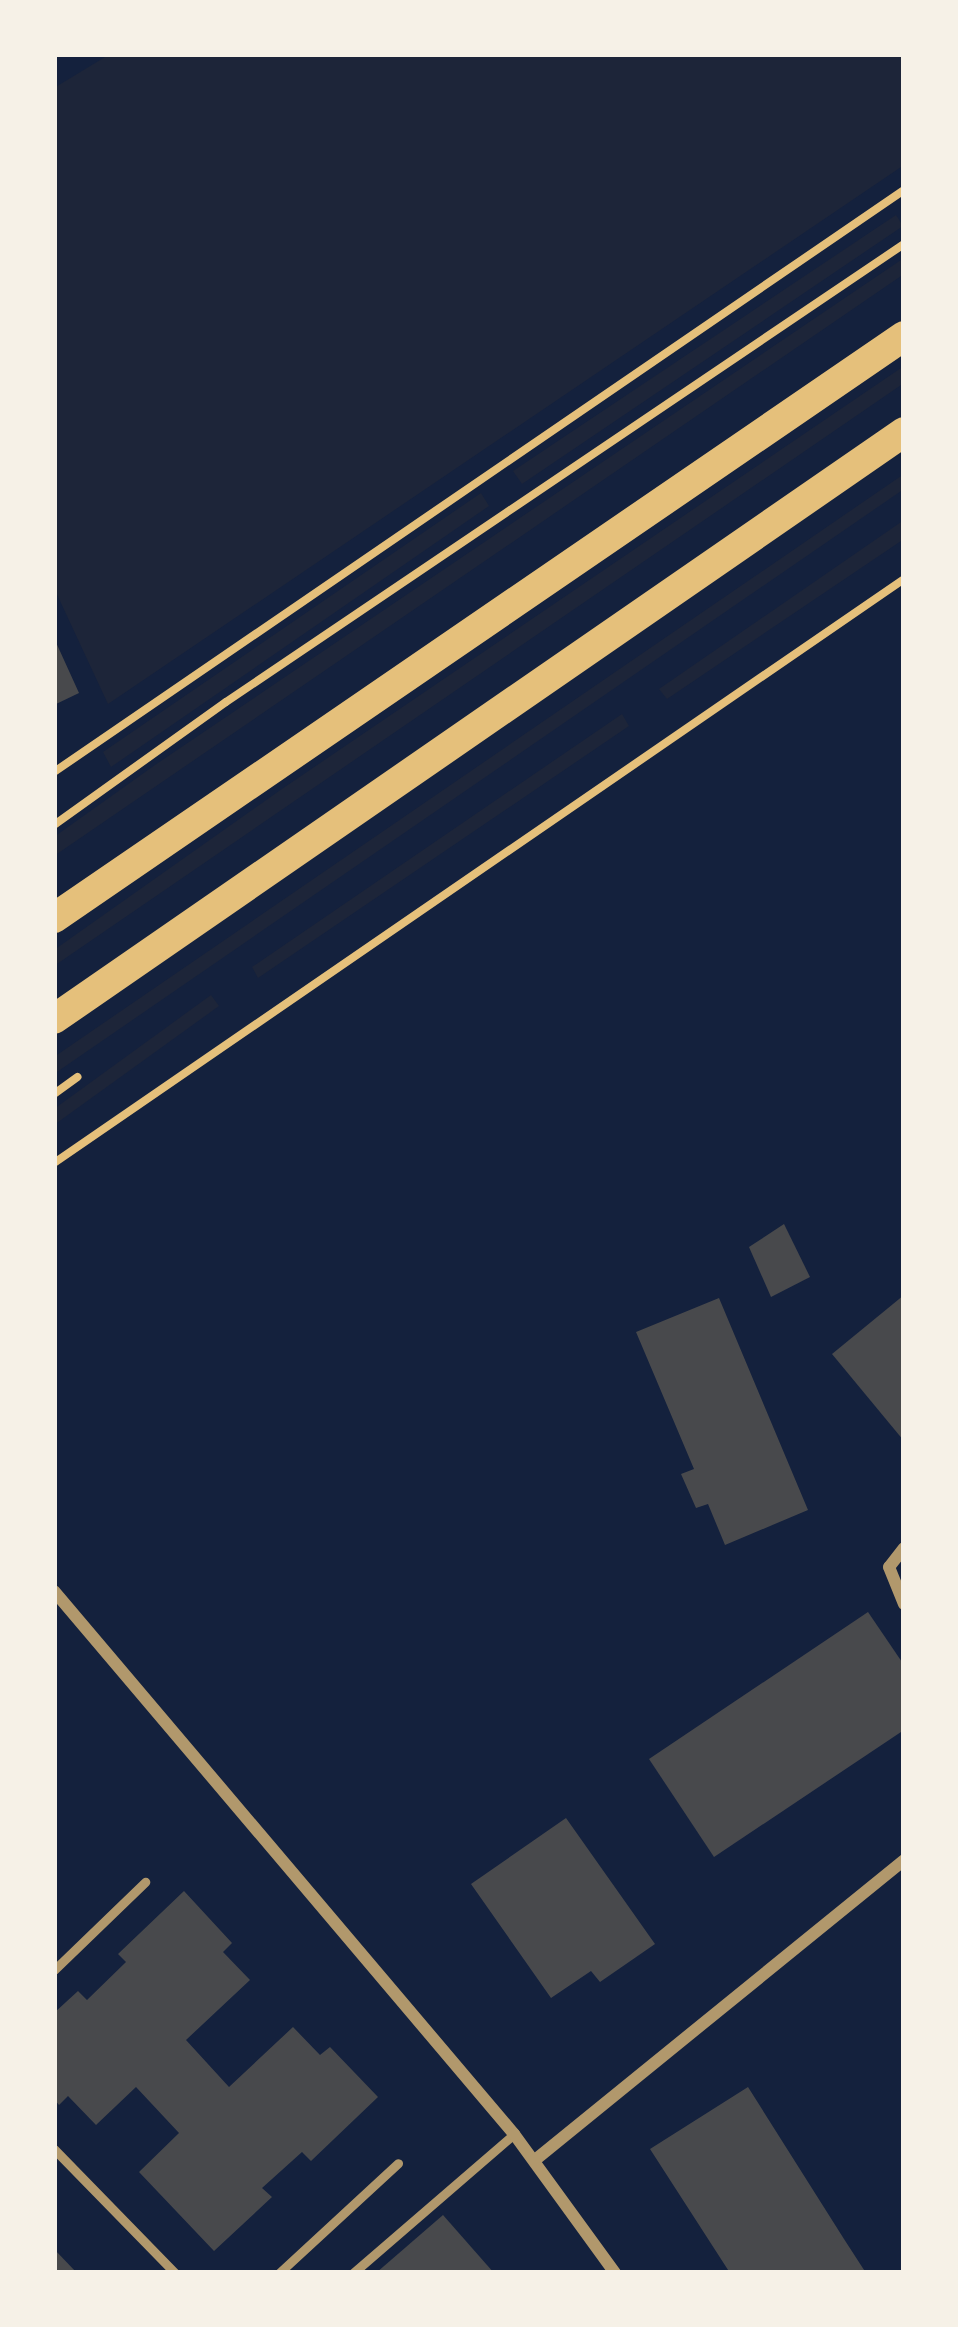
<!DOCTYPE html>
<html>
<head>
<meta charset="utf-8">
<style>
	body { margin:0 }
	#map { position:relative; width:958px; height:2327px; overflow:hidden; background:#14213d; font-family:"Nunito Sans",sans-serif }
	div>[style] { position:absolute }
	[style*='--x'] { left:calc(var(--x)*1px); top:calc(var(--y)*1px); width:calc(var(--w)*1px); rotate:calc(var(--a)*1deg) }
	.green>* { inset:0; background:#1d2539 }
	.building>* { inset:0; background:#48494c }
	.path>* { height:8px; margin:-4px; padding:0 4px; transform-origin:4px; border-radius:4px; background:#e5c07b }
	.service>* { height:9px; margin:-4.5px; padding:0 4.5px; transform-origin:4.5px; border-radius:4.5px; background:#b1986c }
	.minor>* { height:12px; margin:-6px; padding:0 6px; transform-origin:6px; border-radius:6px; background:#b1986c }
	.primary>* { height:30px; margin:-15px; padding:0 15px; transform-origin:15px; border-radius:15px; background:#e5c07b }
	span { translate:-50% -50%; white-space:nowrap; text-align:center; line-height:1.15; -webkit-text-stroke:9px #f6f1e7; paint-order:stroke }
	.frame { position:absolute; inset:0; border:57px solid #f6f1e7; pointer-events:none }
</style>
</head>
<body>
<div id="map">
	<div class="green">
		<div style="clip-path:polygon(110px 54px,904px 54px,904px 165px,108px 704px,54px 588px,54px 88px)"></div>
		<div style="clip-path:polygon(896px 215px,903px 226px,522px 484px,513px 471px)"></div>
		<div style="clip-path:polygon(904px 258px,904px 274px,54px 856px,54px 837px,155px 765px)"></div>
		<div style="clip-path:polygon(904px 366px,904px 383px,54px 966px,54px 950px,279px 791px)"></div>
		<div style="clip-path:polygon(904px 474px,904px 489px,54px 1074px,54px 1057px)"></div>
		<div style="clip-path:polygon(481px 493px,489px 506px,111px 767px,103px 752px)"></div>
		<div style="clip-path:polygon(904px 520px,904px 539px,667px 699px,659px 689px)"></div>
		<div style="clip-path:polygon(622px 714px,629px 726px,258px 978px,252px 967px)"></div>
		<div style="clip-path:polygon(211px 995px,219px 1006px,54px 1125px,54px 1109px)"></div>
	</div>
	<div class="building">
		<div style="clip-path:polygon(54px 638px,79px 693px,54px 705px)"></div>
		<div style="clip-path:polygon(784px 1224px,810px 1277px,771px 1297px,749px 1247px)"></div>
		<div style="clip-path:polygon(904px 1295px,904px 1441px,832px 1354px)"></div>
		<div style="clip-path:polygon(719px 1298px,808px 1510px,725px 1545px,708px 1504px,696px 1508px,681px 1474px,694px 1469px,636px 1332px)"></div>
		<div style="clip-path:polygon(868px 1612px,904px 1665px,904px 1730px,714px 1857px,649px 1759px)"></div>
		<div style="clip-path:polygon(566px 1818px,655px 1944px,600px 1982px,591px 1971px,551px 1998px,471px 1884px)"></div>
		<div style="clip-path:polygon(184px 1891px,232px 1943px,223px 1952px,250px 1980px,186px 2040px,229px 2087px,293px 2027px,320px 2055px,330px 2047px,378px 2097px,311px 2161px,302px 2152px,262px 2188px,272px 2197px,214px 2251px,139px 2172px,179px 2133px,136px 2087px,96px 2125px,68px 2096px,59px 2105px,54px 2099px,54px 2013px,78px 1991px,87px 2000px,126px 1962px,118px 1954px)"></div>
		<div style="clip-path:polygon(748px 2087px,844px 2239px,866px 2273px,730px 2273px,650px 2149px)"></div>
		<div style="clip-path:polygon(443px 2215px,494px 2273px,376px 2273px)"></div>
		<div style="clip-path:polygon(54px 2249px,77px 2273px,54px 2273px)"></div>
	</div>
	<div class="path">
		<div style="--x:54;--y:772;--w:1030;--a:-34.4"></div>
		<div style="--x:54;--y:825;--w:211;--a:-35.6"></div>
		<div style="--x:226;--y:702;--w:818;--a:-34.04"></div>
		<div style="--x:54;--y:1094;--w:29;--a:-36"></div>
		<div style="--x:54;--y:1163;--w:1031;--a:-34.49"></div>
	</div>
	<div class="service">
		<div style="--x:54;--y:1970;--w:127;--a:-44"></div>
		<div style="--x:54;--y:2149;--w:173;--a:45.7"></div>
		<div style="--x:279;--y:2273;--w:162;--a:-42.7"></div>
		<div style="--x:353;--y:2273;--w:213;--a:-40.8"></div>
	</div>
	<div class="minor">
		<div style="--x:904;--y:1548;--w:24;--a:128"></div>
		<div style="--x:889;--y:1567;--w:40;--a:68"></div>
		<div style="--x:54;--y:1591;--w:712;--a:49.73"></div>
		<div style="--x:514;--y:2134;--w:172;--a:54"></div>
		<div style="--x:535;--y:2160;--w:476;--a:-39.1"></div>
	</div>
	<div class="primary">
		<div style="--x:54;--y:918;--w:1030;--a:-34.4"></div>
		<div style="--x:54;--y:1019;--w:1033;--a:-34.63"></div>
	</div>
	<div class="frame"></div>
</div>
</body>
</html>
